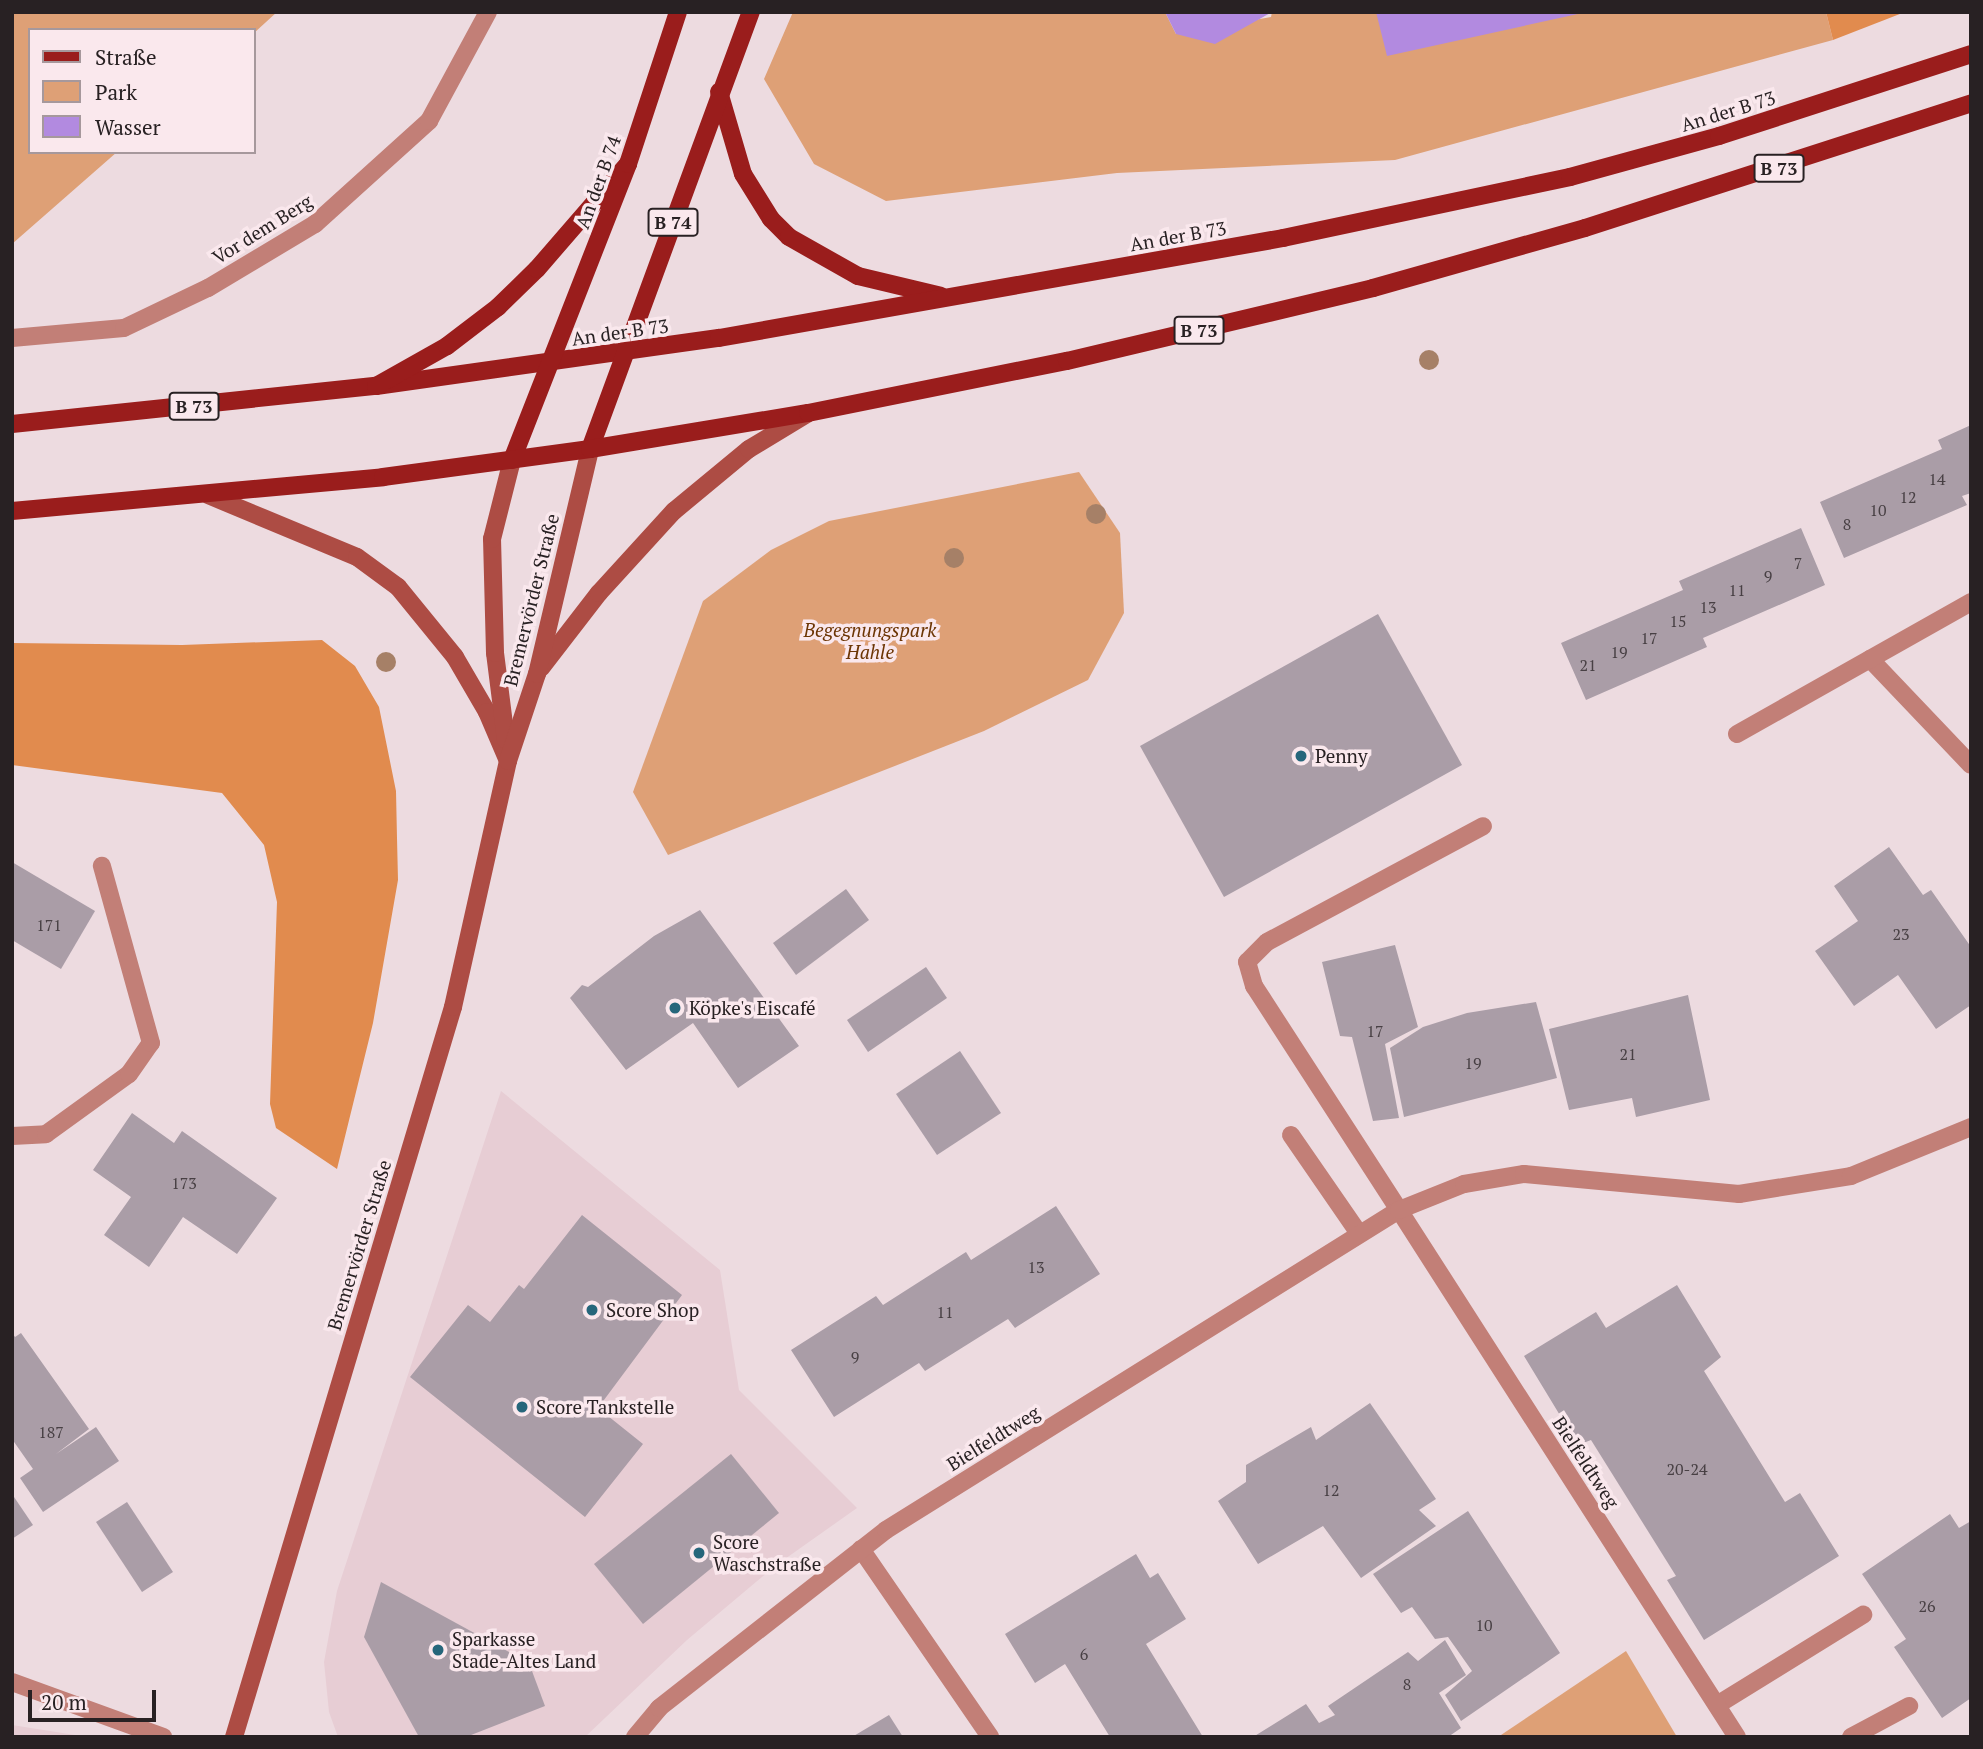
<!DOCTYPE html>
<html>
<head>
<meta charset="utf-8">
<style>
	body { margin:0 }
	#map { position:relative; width:1983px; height:1749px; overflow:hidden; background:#eddbe0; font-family:"PT Serif",serif }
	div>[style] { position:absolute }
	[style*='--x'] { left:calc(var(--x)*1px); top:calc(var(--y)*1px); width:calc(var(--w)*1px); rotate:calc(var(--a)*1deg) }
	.built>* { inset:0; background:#e7cdd4 }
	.green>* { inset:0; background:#dea076 }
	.forest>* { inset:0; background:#e18b4e }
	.water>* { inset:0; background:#b28ae0 }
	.building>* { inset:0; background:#aa9da7 }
	.service>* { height:18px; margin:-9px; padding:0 9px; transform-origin:9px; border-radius:9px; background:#c27f77 }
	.minor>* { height:18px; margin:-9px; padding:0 9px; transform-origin:9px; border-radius:9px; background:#c27f77 }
	.secondary>* { height:18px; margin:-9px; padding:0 9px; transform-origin:9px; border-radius:9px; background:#ad4c44 }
	.primary>* { height:18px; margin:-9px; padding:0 9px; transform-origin:9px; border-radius:9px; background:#9a1d1c }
	.trees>* { width:20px; height:20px; margin:-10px; border-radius:50%; background:#a68067 }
	.dots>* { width:19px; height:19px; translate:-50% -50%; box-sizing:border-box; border:4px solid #fae8ed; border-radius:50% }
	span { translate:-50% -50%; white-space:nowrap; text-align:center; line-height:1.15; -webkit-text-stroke:7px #fae8ed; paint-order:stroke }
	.number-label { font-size:16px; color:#484044 }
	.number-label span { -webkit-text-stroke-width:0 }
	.shield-label span { padding:2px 5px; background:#fae8ed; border:2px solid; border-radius:5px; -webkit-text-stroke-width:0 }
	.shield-label { font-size:18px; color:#282123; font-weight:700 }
	.street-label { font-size:19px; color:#282123 }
	.park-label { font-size:19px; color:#6c3504; font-style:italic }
	.poi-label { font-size:19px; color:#282123 }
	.left { translate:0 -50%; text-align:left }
	.frame { position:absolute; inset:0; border:14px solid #282123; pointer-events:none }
	.legend { position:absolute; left:28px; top:28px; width:228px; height:126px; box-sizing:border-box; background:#fae8ed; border:2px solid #a6989c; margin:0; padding:9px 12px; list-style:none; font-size:21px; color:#282123 }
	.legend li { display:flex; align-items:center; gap:14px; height:35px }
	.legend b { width:35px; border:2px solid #a6989c }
	.scale { position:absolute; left:28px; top:1690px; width:128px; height:32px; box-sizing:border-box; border:4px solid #282123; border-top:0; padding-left:9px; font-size:21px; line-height:24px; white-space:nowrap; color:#282123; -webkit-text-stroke:5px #fae8ed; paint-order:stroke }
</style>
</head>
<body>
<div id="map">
	<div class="built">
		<div style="clip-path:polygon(501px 1091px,720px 1270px,739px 1390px,857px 1508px,775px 1566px,687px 1640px,585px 1737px,338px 1737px,329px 1712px,324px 1662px,337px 1591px)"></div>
		<div style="clip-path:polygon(12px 1725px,75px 1735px,78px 1737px,12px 1737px)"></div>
	</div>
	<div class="green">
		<div style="clip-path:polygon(12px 12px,277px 12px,254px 33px,30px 30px,30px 152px,117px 152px,12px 244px)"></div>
		<div style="clip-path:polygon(793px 12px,1165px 12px,1176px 34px,1271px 17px,1272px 12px,1826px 12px,1833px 40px,1395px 160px,1117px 173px,886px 201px,814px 164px,764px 79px)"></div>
		<div style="clip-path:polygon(1079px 472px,1120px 533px,1124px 613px,1088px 680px,984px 731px,668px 855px,633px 792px,703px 601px,771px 550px,829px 521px)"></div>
		<div style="clip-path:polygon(1626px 1651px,1677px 1737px,1498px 1737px)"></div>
	</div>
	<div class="forest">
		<div style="clip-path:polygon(1826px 12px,1905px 12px,1833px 40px)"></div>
		<div style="clip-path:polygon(322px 640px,355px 666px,379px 707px,396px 791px,397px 838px,398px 880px,373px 1023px,337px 1169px,276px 1128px,270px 1104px,277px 902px,264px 845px,222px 793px,12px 765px,12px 643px,182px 645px)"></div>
	</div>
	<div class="water">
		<div style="clip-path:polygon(1165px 12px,1272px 12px,1215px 44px,1176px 34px)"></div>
		<div style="clip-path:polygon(1376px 12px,1587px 12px,1387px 56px)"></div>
	</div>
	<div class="building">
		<div style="clip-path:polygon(1971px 425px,1971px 493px,1962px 496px,1967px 505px,1844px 558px,1820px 502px,1942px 449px,1938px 440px)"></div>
		<div style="clip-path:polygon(1801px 528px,1825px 585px,1703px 638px,1707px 647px,1586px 700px,1561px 643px,1683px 590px,1679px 581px)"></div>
		<div style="clip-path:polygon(1378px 614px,1462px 765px,1224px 897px,1140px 746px)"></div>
		<div style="clip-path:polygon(1889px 847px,1923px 895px,1931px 890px,1971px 947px,1971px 1005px,1936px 1029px,1898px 975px,1854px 1006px,1815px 951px,1858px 921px,1834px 886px)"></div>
		<div style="clip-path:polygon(12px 862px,95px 911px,61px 969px,12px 940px)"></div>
		<div style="clip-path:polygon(846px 889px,869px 920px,796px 975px,773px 943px)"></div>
		<div style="clip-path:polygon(700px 910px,799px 1046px,738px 1088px,693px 1023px,626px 1070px,570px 998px,582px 985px,588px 987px,654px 936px)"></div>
		<div style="clip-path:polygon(1395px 945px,1418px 1027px,1385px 1044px,1399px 1118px,1373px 1121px,1352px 1037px,1340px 1036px,1322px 962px)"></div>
		<div style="clip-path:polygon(926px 967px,947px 998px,868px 1052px,847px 1020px)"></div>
		<div style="clip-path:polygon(1688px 995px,1710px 1100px,1636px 1117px,1632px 1098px,1569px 1110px,1549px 1029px)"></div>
		<div style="clip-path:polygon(1536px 1002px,1557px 1078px,1404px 1117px,1390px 1048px,1423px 1027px,1467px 1013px)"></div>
		<div style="clip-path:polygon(960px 1051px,1001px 1113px,937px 1155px,896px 1094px)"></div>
		<div style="clip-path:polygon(132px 1113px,174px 1143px,182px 1131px,277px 1198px,237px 1254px,183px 1217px,149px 1267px,104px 1235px,131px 1197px,93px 1170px)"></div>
		<div style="clip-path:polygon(1056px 1206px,1100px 1274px,1015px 1328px,1008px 1319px,925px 1371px,919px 1363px,834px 1417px,791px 1350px,876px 1296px,883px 1305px,966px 1252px,971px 1260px)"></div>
		<div style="clip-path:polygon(582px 1215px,682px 1295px,598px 1408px,643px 1444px,585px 1517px,410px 1377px,468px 1305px,490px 1322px,519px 1285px,524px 1289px)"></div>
		<div style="clip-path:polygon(1677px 1285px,1721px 1357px,1704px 1371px,1785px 1502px,1800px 1493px,1839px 1556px,1704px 1640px,1667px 1580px,1676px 1576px,1591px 1440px,1578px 1445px,1524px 1356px,1596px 1312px,1606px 1328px)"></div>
		<div style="clip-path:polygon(12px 1333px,15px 1337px,21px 1333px,89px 1429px,56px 1454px,96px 1427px,119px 1461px,43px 1512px,20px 1478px,33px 1469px,12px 1439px)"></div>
		<div style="clip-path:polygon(1370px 1403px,1436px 1499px,1419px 1510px,1436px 1526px,1361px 1578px,1323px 1526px,1258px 1564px,1218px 1501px,1246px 1482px,1246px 1465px,1311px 1427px,1316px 1440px)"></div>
		<div style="clip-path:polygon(731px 1454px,779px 1513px,643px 1624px,594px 1564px)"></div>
		<div style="clip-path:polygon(12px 1494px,33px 1525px,12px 1539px)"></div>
		<div style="clip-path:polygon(127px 1502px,173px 1572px,142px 1592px,96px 1522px)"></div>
		<div style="clip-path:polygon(1468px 1511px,1560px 1653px,1461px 1721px,1445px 1695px,1472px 1671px,1448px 1637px,1435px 1639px,1412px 1607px,1401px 1613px,1373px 1574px)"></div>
		<div style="clip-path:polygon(1950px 1514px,1959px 1528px,1971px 1521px,1971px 1698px,1942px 1718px,1894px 1647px,1906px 1639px,1862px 1574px)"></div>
		<div style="clip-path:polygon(1136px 1554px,1150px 1578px,1158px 1573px,1186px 1619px,1146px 1644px,1203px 1737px,1110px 1737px,1065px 1664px,1035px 1683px,1005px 1634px)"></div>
		<div style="clip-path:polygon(381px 1582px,529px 1663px,545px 1706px,466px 1737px,419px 1737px,364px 1637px)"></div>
		<div style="clip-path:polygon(1445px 1640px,1466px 1675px,1439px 1693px,1461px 1728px,1448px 1737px,1253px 1737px,1306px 1704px,1319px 1723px,1335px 1715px,1328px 1706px,1408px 1652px,1418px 1661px)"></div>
		<div style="clip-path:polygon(889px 1715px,903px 1737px,852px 1737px)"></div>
	</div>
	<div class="service">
		<div style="--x:1291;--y:1135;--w:118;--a:55.4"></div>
		<div style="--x:12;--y:1136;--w:34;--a:-3"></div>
		<div style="--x:46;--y:1134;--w:102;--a:-35.9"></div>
		<div style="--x:129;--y:1074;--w:38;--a:-55"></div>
		<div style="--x:151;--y:1043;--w:184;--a:-105.5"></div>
		<div style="--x:1399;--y:1210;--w:267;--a:-122.9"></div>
		<div style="--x:1254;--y:986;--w:25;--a:-106"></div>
		<div style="--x:1247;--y:962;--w:28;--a:-45"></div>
		<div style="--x:1267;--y:942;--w:245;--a:-28.2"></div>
		<div style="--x:861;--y:1549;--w:228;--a:55.5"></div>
		<div style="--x:1717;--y:1705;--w:172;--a:-31.7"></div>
		<div style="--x:1851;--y:1737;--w:66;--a:-28.1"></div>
	</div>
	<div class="minor">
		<div style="--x:12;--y:338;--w:112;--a:-5.1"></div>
		<div style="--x:124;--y:328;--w:93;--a:-25.5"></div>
		<div style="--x:208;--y:288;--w:125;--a:-30.9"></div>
		<div style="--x:315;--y:224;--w:154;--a:-42.1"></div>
		<div style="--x:429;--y:121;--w:124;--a:-61.6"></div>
		<div style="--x:1870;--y:659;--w:146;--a:46.4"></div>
		<div style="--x:1737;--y:734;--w:269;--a:-29.4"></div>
		<div style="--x:1399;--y:1210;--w:626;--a:57.33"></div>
		<div style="--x:12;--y:1682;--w:161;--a:20"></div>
		<div style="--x:635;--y:1737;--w:38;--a:-50"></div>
		<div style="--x:659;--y:1708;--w:288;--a:-38.1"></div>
		<div style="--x:886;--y:1530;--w:605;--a:-31.96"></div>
		<div style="--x:1399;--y:1210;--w:70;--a:-21.8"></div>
		<div style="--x:1464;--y:1184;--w:61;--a:-9.5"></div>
		<div style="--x:1524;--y:1174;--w:216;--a:5.3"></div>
		<div style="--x:1739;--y:1194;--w:113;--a:-9.1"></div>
		<div style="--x:1851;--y:1176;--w:130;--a:-22.2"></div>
	</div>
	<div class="secondary">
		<div style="--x:208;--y:495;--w:161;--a:22.6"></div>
		<div style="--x:357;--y:557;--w:51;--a:36.2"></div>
		<div style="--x:398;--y:587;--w:90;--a:50.8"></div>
		<div style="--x:455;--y:657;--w:64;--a:59.8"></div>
		<div style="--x:487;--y:712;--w:53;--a:66.8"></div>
		<div style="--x:541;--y:668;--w:95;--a:-52.3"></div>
		<div style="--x:599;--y:593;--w:111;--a:-47.6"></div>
		<div style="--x:674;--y:511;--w:97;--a:-39.6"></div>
		<div style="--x:749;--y:449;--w:68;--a:-31.1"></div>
		<div style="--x:506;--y:740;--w:88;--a:-97.2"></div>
		<div style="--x:495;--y:653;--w:114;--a:-91.5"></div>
		<div style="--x:492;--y:539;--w:81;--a:-75.8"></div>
		<div style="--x:234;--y:1737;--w:762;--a:-73.3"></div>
		<div style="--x:453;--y:1007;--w:252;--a:-77.4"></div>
		<div style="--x:508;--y:761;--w:92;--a:-71.6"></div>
		<div style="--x:537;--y:674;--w:231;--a:-76.7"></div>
	</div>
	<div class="primary">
		<div style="--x:719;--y:92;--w:85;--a:73.7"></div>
		<div style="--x:743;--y:174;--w:53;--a:58.1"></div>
		<div style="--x:771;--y:219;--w:25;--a:45"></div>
		<div style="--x:789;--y:237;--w:79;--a:29.5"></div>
		<div style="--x:858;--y:276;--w:85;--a:13.5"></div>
		<div style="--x:376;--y:386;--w:346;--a:-8"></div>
		<div style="--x:719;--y:338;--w:573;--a:-10.05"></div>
		<div style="--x:1283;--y:238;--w:293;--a:-12"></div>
		<div style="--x:1570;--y:177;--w:155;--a:-15.4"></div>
		<div style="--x:1719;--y:136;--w:265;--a:-18"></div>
		<div style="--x:12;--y:424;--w:366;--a:-6"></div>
		<div style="--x:376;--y:386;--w:81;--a:-29.4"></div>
		<div style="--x:447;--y:346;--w:64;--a:-37.4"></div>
		<div style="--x:498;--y:307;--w:54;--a:-44.3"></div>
		<div style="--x:537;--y:269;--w:139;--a:-49.1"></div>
		<div style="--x:590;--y:449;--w:466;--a:-69.8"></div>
		<div style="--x:512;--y:460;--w:318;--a:-68.6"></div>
		<div style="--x:628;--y:164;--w:160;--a:-71.8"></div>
		<div style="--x:12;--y:511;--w:373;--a:-5.2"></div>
		<div style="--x:383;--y:477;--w:209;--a:-7.7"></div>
		<div style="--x:590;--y:449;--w:221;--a:-9.4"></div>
		<div style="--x:808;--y:413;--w:264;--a:-11.4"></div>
		<div style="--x:1067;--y:361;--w:315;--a:-13.4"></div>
		<div style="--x:1373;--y:288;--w:220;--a:-15.8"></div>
		<div style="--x:1585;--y:228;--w:406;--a:-17.9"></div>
	</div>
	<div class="trees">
		<div style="left:1429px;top:360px"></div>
		<div style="left:1096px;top:514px"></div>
		<div style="left:954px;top:558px"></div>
		<div style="left:386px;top:662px"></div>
	</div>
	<div class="dots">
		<div style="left:1301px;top:756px;background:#26667b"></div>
		<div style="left:675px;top:1008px;background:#26667b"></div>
		<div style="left:592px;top:1310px;background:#26667b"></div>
		<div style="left:522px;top:1407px;background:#26667b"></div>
		<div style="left:699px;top:1553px;background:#26667b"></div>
		<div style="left:438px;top:1650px;background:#26667b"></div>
	</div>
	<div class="number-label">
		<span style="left:1937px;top:479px">14</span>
		<span style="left:1908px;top:497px">12</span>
		<span style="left:1878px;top:510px">10</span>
		<span style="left:1847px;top:524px">8</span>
		<span style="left:1798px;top:563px">7</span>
		<span style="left:1768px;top:576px">9</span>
		<span style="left:1737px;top:590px">11</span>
		<span style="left:1708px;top:607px">13</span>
		<span style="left:1678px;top:621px">15</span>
		<span style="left:1649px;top:638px">17</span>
		<span style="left:1619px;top:652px">19</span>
		<span style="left:1588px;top:665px">21</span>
		<span style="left:49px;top:925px">171</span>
		<span style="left:1901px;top:934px">23</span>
		<span style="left:1375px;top:1031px">17</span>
		<span style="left:1628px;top:1054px">21</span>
		<span style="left:1473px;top:1063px">19</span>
		<span style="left:184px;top:1183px">173</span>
		<span style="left:1036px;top:1267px">13</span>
		<span style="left:945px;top:1312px">11</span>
		<span style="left:855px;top:1357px">9</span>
		<span style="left:51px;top:1432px">187</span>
		<span style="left:1687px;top:1469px">20-24</span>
		<span style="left:1331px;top:1490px">12</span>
		<span style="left:1927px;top:1606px">26</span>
		<span style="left:1484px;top:1625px">10</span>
		<span style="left:1084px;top:1654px">6</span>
		<span style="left:1407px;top:1684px">8</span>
	</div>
	<div class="shield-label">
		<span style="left:1779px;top:168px">B 73</span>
		<span style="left:673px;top:222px">B 74</span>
		<span style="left:1199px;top:330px">B 73</span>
		<span style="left:194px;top:406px">B 73</span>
	</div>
	<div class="street-label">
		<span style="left:1728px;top:111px;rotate:-17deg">An der B 73</span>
		<span style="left:598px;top:182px;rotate:-70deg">An der B 74</span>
		<span style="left:262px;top:229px;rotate:-32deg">Vor dem Berg</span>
		<span style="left:1178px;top:236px;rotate:-10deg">An der B 73</span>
		<span style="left:620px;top:332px;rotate:-8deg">An der B 73</span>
		<span style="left:531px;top:600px;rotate:-76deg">Bremervörder Straße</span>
		<span style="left:359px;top:1245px;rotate:-73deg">Bremervörder Straße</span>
		<span style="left:993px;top:1438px;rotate:-32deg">Bielfeldtweg</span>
		<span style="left:1586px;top:1462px;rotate:57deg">Bielfeldtweg</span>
	</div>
	<div class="park-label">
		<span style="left:870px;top:641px">Begegnungspark<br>Hahle</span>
	</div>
	<div class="poi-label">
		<span class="left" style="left:1315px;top:756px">Penny</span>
		<span class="left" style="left:689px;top:1008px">Köpke's Eiscafé</span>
		<span class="left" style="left:606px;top:1310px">Score Shop</span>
		<span class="left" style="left:536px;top:1407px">Score Tankstelle</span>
		<span class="left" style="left:713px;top:1553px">Score<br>Waschstraße</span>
		<span class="left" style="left:452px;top:1650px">Sparkasse<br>Stade-Altes Land</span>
	</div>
	<div class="frame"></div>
	<ul class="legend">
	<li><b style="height:9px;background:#9a1d1c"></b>Straße</li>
	<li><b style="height:19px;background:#dea076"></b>Park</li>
	<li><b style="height:19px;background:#b28ae0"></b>Wasser</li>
	</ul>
	<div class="scale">20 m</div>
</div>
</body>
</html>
